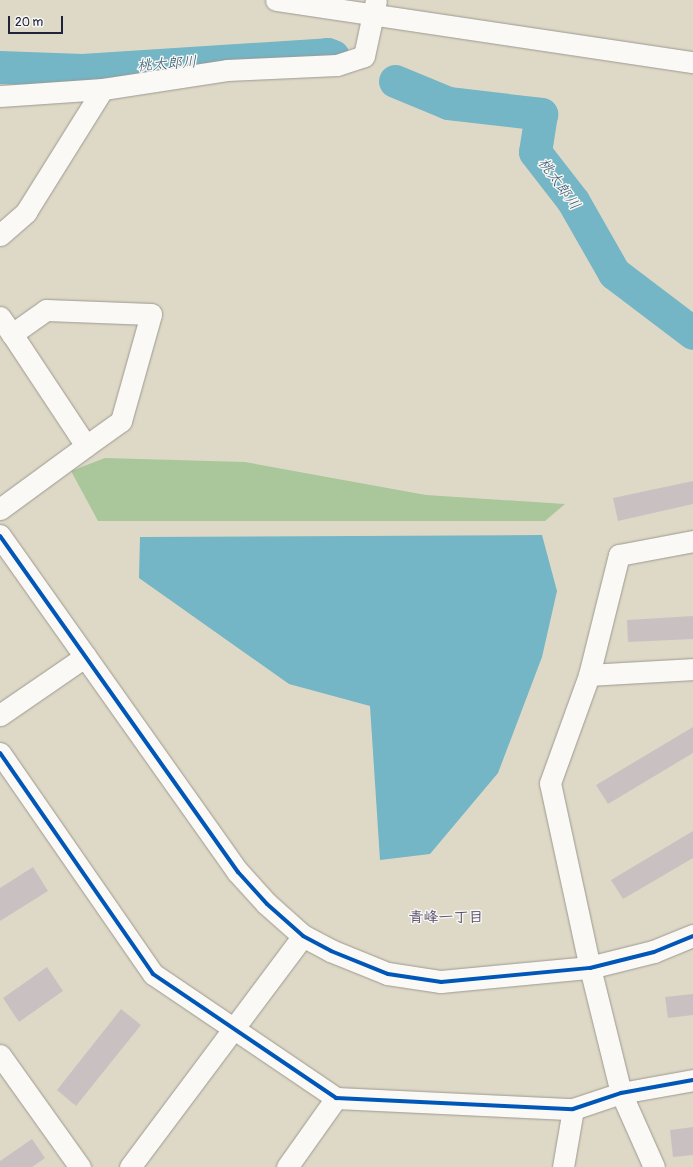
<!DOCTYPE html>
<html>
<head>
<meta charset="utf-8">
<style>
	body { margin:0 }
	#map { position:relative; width:693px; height:1167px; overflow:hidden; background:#ded9c6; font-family:Pangolin,"Klee One",sans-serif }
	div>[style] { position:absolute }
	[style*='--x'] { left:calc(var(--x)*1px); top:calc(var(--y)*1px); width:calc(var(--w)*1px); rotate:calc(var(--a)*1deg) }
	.forest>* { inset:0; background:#a9c79b }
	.water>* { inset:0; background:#74b5c6 }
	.river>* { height:33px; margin:-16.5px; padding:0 16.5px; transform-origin:16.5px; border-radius:16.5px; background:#74b5c6 }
	.building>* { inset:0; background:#c9c0c2 }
	.roads { filter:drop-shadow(0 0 1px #9d9992) drop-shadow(0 0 1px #9d9992) }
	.minor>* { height:21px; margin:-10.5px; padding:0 10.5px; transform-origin:10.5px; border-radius:10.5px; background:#faf9f6 }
	.tertiary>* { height:22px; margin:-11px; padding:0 11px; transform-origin:11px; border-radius:11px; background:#faf9f6 }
	.cycleway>* { height:4px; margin:-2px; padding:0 2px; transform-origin:2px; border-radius:2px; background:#0057b8 }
	span { translate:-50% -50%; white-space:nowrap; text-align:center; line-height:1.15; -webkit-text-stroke:3px #f6f6f2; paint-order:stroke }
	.water-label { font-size:15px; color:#315773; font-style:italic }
	.neighbourhood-label { font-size:15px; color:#594d6e; font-weight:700 }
	.scale { position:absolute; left:8px; top:16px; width:55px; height:18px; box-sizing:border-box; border:2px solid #22223b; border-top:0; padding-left:5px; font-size:12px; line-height:14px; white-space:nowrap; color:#22223b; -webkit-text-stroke:3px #f6f6f2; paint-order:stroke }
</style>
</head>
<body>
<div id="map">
	<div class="forest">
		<div style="clip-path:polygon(105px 458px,245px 462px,426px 495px,565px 504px,545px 521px,98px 521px,71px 471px)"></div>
	</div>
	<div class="water">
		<div style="clip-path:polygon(542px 535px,557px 591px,542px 657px,498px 773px,430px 854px,380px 860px,370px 706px,289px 684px,139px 578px,140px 537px)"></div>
	</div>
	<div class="river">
		<div style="--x:0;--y:67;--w:82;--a:2.1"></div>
		<div style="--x:82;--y:70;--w:246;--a:-3.7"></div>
		<div style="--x:327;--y:54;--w:6;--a:18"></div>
		<div style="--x:395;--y:81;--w:57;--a:22.5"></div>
		<div style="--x:448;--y:103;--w:94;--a:6.7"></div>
		<div style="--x:541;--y:114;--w:38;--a:99"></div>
		<div style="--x:535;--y:152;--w:62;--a:52.2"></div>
		<div style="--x:573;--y:201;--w:83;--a:60.3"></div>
		<div style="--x:614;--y:273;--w:99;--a:37.2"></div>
	</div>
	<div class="building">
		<div style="clip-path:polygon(693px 481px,693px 504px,618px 521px,613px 498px)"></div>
		<div style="clip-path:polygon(693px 616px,693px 639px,628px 642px,627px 620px)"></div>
		<div style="clip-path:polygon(693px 727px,693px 753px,608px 804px,596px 785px)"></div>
		<div style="clip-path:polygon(693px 831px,693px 858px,623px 899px,611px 880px)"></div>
		<div style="clip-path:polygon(33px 867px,48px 891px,0 921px,0 888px)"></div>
		<div style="clip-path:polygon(47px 967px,63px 991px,19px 1022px,3px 998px)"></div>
		<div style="clip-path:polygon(693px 994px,693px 1015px,668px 1018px,665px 997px)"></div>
		<div style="clip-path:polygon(121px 1009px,141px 1025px,76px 1106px,57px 1090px)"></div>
		<div style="clip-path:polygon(693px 1127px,693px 1155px,673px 1157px,670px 1130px)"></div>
		<div style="clip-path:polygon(32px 1139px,45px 1158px,32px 1167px,0 1167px,0 1161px)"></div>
	</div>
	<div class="roads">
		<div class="minor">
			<div style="--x:276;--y:0;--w:422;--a:8.5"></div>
			<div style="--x:0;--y:96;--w:103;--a:-3.9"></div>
			<div style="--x:0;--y:235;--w:35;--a:-41"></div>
			<div style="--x:26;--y:212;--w:145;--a:-58"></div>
			<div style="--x:103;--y:89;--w:125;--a:-8.7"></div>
			<div style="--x:227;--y:70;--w:110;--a:-2.6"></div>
			<div style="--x:337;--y:65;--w:28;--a:-18"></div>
			<div style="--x:364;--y:56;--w:57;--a:-77.9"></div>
			<div style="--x:0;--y:317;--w:21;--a:55"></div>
			<div style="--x:0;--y:509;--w:107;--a:-36.2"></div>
			<div style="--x:86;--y:446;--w:43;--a:-35.5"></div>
			<div style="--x:121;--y:421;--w:111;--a:-74.3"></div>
			<div style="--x:151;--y:314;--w:105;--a:-177.8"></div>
			<div style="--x:46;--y:310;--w:42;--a:144.8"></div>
			<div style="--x:12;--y:334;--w:134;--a:56.5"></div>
			<div style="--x:589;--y:675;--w:104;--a:-3.3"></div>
			<div style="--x:0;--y:715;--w:104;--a:-34.5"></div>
			<div style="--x:0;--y:753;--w:269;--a:55.3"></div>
			<div style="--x:153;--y:974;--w:221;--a:34.1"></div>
			<div style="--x:336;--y:1098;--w:237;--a:2.7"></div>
			<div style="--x:573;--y:1109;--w:51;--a:-18.4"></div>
			<div style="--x:621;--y:1093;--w:73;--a:-10.2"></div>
			<div style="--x:0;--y:1055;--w:138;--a:54.5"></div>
			<div style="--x:130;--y:1167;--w:289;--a:-53.2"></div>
			<div style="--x:287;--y:1167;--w:85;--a:-54.6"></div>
			<div style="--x:563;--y:1167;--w:59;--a:-80.2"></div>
			<div style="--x:654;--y:1167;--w:81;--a:-114"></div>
			<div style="--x:621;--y:1093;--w:129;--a:-103.9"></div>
			<div style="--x:590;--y:968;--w:189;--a:-102.2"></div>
			<div style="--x:550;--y:783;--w:115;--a:-70.1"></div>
			<div style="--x:589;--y:675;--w:124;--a:-76"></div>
			<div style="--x:619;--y:555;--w:75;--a:-10.7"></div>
		</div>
		<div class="tertiary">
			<div style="--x:0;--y:536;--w:412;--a:54.7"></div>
			<div style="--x:238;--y:872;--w:43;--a:47.8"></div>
			<div style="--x:267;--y:904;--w:48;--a:41.6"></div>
			<div style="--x:303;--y:936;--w:32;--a:28"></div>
			<div style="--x:331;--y:951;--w:61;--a:22"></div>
			<div style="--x:388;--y:974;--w:54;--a:8.6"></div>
			<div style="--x:441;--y:982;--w:150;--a:-5.4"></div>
			<div style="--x:590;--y:968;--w:66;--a:-14"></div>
			<div style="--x:654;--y:952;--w:42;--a:-22.3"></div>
		</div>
	</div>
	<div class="cycleway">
		<div style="--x:0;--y:536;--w:412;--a:54.7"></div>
		<div style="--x:238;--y:872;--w:43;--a:47.8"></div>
		<div style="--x:267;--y:904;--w:48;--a:41.6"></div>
		<div style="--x:303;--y:936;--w:32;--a:28"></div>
		<div style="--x:331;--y:951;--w:61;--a:22"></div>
		<div style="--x:388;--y:974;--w:54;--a:8.6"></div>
		<div style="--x:441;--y:982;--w:150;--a:-5.4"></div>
		<div style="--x:590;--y:968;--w:66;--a:-14"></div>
		<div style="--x:654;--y:952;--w:42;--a:-22.3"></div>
		<div style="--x:0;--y:753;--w:269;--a:55.3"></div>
		<div style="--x:153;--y:974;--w:221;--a:34.1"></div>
		<div style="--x:336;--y:1098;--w:237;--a:2.7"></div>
		<div style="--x:573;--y:1109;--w:51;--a:-18.4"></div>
		<div style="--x:621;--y:1093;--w:73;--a:-10.2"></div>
	</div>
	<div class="water-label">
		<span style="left:167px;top:64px;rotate:-4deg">桃太郎川</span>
		<span style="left:559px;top:184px;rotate:54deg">桃太郎川</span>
	</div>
	<div class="neighbourhood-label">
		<span style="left:446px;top:918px">青峰一丁目</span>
	</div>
	<div class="scale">20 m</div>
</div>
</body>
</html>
